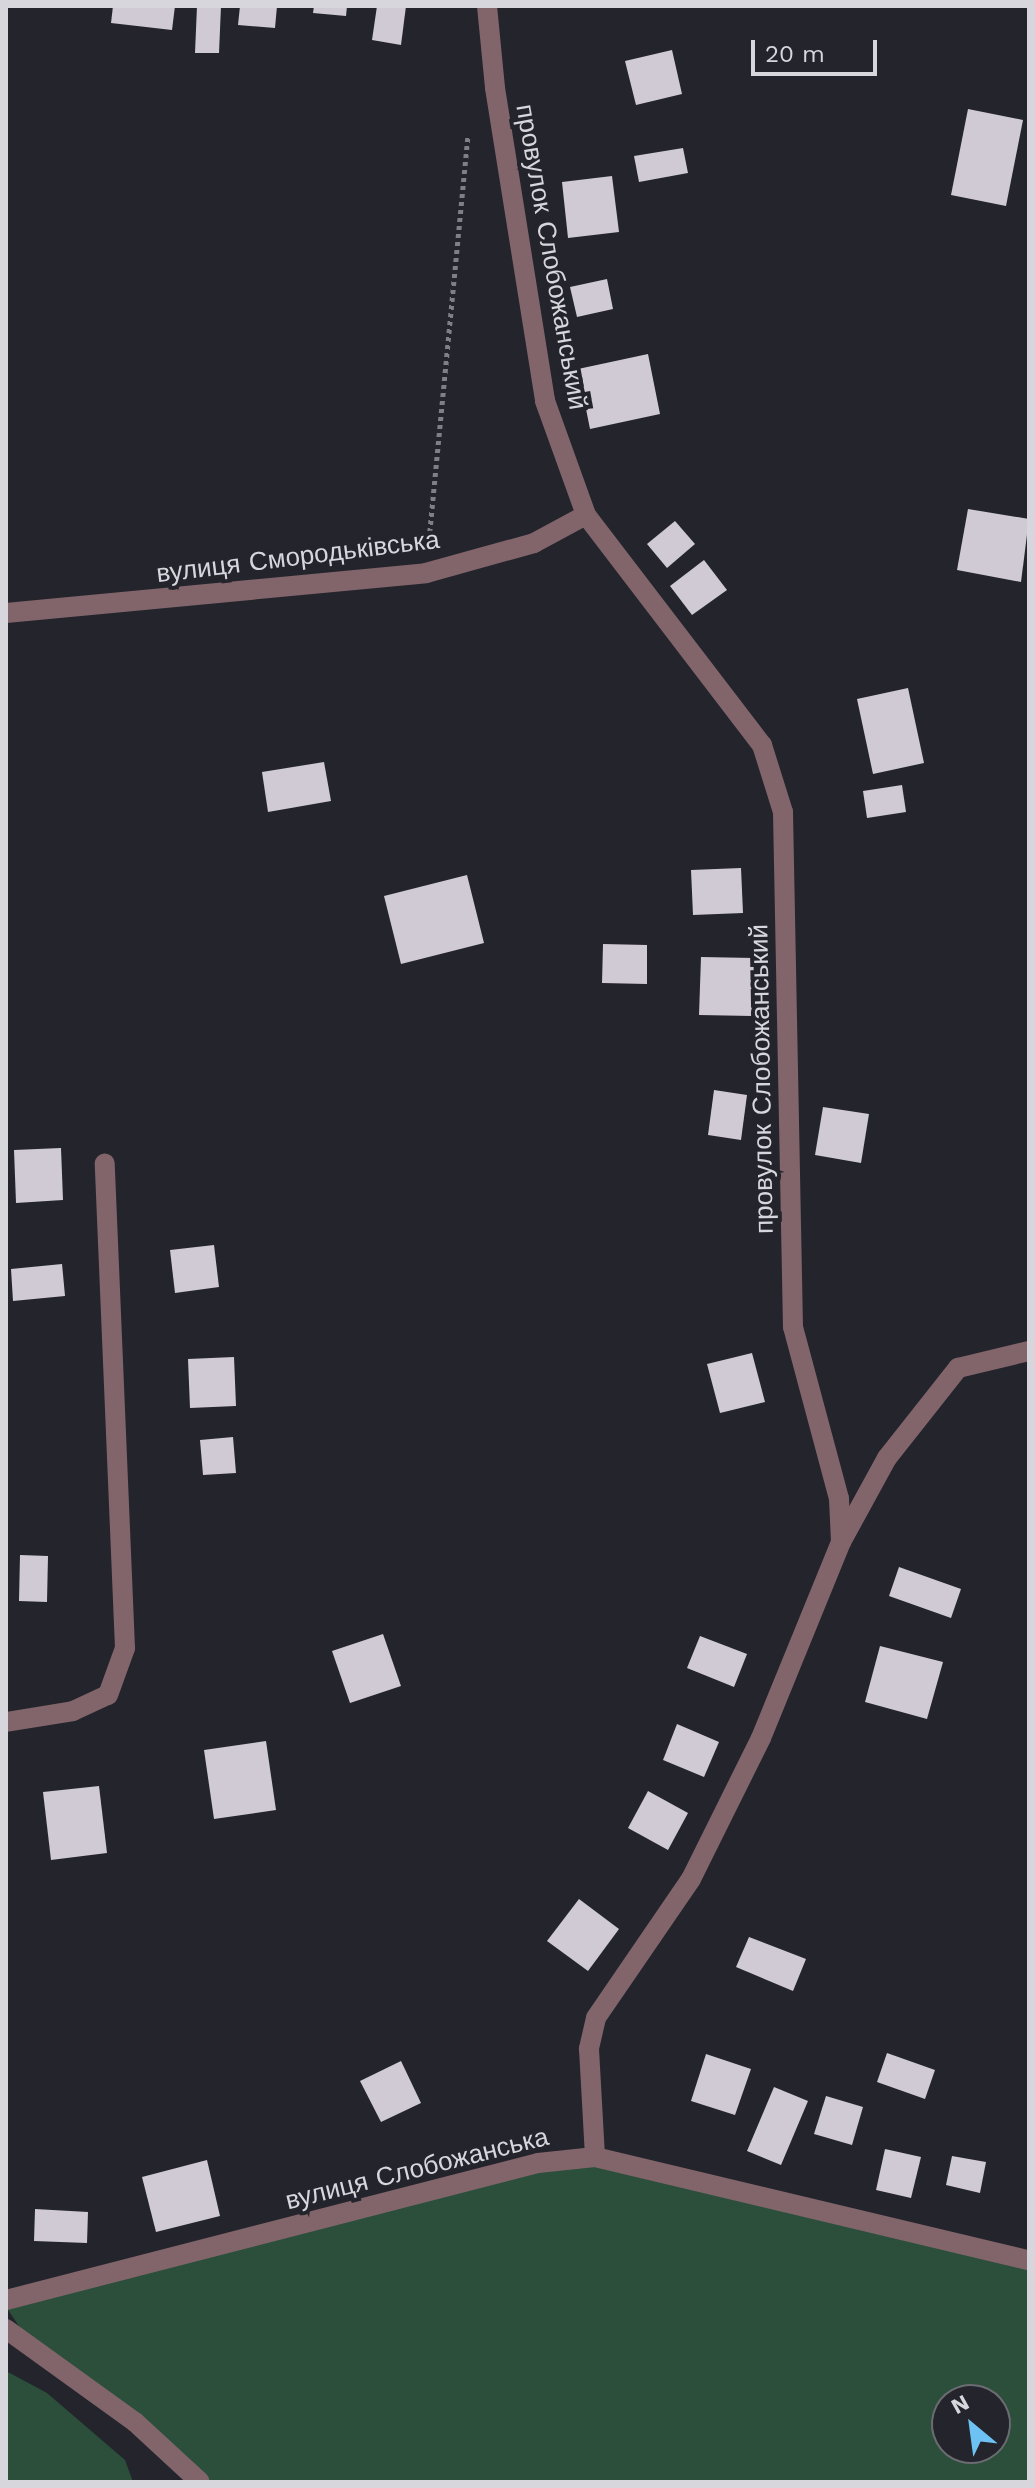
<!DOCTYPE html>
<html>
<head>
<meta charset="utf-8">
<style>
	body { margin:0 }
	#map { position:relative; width:1035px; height:2488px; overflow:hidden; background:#24242c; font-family:"Work Sans",sans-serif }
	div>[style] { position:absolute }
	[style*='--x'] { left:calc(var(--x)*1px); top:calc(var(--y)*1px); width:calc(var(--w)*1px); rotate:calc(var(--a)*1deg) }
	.green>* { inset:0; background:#2b4f3a }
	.building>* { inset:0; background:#d0cad4 }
	.path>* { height:5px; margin-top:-2.5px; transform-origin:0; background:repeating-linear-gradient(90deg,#7f7f86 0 4px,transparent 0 8px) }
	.minor>* { height:20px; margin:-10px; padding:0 10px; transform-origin:10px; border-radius:10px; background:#81656b }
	span { translate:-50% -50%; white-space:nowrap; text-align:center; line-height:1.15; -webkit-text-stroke:8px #24242c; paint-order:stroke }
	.street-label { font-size:26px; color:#d6d6dc }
	.frame { position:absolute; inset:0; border:8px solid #d6d6dc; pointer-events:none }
	.north { position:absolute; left:931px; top:2384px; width:80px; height:80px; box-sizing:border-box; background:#24242c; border:2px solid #6b6b72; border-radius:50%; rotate:331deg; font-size:22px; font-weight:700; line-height:32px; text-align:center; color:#d6d6dc }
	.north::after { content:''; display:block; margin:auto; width:28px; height:36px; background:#6ec2f3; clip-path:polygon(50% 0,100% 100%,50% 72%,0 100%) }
	.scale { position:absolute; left:751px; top:40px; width:126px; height:36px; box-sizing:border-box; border:4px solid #d6d6dc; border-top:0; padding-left:10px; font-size:24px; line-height:28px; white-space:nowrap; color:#d6d6dc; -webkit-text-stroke:6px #24242c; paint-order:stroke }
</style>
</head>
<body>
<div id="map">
	<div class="green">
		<div style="clip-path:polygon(evenodd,595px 2157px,1029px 2255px,1029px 2482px,200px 2482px,36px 2351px,6px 2307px,595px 2157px,947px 2400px,995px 2400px,995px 2448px,947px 2448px,947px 2400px)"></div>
		<div style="clip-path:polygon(6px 2371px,47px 2393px,125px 2460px,133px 2482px,6px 2482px)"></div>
	</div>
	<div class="building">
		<div style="clip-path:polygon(113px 6px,175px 6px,172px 30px,111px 23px)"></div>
		<div style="clip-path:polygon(197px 6px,221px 6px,219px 53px,195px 53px)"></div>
		<div style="clip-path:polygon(240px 6px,277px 6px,275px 28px,238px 25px)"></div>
		<div style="clip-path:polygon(314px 6px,347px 6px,346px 16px,313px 13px)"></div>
		<div style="clip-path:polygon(377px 6px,406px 6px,401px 45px,372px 40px)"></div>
		<div style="clip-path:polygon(672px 50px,682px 94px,636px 105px,625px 61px)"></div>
		<div style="clip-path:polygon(968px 109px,1023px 120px,1006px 206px,951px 195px)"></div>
		<div style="clip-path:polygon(683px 148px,688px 173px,639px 182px,634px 156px)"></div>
		<div style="clip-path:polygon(612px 176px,619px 232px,568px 238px,562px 182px)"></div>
		<div style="clip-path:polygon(607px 279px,613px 309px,577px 317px,570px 287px)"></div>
		<div style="clip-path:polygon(648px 354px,660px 414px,590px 429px,578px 369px)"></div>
		<div style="clip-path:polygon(968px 509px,1029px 519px,1021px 582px,957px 570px)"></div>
		<div style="clip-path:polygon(675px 521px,695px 544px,667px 568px,647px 544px)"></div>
		<div style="clip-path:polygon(704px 560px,727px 590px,692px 615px,670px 586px)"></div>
		<div style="clip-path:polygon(908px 688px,924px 763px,873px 774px,857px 699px)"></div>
		<div style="clip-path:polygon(324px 762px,331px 801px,268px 812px,262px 772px)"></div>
		<div style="clip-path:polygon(902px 785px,906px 812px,867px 818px,863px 791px)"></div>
		<div style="clip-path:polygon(741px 868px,743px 913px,693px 915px,691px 870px)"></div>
		<div style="clip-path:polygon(467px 875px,484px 943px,401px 964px,384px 896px)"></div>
		<div style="clip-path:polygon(603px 944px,647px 945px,647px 984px,602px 983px)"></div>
		<div style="clip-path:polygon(701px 957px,754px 958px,752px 1016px,699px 1015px)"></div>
		<div style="clip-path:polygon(714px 1090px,747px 1095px,741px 1140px,708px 1135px)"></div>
		<div style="clip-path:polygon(823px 1107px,869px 1114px,861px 1163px,815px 1155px)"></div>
		<div style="clip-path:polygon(61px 1148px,63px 1200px,16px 1203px,14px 1150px)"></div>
		<div style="clip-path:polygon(214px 1245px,219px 1287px,175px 1293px,170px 1250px)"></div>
		<div style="clip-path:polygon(62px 1264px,65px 1296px,13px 1301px,11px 1269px)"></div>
		<div style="clip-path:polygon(752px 1353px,765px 1402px,720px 1413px,707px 1364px)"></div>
		<div style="clip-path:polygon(234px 1357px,236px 1406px,190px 1408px,188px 1359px)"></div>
		<div style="clip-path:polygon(233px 1437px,236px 1473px,203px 1475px,200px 1440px)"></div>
		<div style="clip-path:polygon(20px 1555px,48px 1556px,47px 1602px,19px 1601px)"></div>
		<div style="clip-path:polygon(899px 1567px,961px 1589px,951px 1618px,889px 1596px)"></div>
		<div style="clip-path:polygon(383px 1634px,401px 1686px,350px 1703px,332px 1651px)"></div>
		<div style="clip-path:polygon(700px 1636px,747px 1654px,734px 1687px,687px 1668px)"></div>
		<div style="clip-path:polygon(880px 1646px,943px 1662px,927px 1719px,865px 1702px)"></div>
		<div style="clip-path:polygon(677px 1724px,719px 1742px,704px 1777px,663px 1760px)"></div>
		<div style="clip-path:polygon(266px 1741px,276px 1810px,214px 1819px,204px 1750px)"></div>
		<div style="clip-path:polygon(99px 1786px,107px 1853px,51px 1860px,43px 1792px)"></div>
		<div style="clip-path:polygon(648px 1791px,688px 1813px,668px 1850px,628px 1828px)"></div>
		<div style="clip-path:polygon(579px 1899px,619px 1929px,588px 1971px,547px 1941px)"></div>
		<div style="clip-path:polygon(749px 1937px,806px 1959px,793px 1991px,736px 1967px)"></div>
		<div style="clip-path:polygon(887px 2053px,935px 2070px,925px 2099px,877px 2082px)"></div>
		<div style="clip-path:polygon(706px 2054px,751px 2069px,735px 2115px,691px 2101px)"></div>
		<div style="clip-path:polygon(401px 2061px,421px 2103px,381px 2122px,360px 2081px)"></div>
		<div style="clip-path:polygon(774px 2087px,808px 2101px,781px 2165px,747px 2151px)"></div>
		<div style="clip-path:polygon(826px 2096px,863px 2107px,852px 2145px,814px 2134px)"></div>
		<div style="clip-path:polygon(885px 2149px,921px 2157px,911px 2198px,876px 2190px)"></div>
		<div style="clip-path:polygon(952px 2156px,986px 2162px,980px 2193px,946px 2185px)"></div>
		<div style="clip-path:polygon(207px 2160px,220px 2216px,156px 2232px,142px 2177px)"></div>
		<div style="clip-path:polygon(35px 2209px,88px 2212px,87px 2243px,34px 2241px)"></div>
	</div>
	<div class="path">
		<div style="--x:429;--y:540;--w:406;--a:-84.5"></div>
	</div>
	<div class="minor">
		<div style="--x:487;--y:6;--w:82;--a:84.4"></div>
		<div style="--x:495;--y:88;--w:317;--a:80.9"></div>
		<div style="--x:545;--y:401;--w:121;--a:70.2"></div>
		<div style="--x:586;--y:515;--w:290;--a:52.6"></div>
		<div style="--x:762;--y:745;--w:70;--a:72.6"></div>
		<div style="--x:783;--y:812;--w:515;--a:88.89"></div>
		<div style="--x:793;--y:1327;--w:178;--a:75"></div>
		<div style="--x:839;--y:1499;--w:43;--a:87.3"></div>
		<div style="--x:841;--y:1542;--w:212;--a:112.2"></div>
		<div style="--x:761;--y:1738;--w:157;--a:116.4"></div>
		<div style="--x:691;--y:1879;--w:168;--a:124.4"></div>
		<div style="--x:596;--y:2018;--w:32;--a:103"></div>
		<div style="--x:589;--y:2049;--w:108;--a:86.8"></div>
		<div style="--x:6;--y:613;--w:422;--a:-5.4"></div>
		<div style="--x:426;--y:573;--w:112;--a:-15.5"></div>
		<div style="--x:534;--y:543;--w:59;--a:-28.3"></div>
		<div style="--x:841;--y:1542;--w:96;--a:-61.3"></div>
		<div style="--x:887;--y:1458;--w:115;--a:-51.7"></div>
		<div style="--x:958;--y:1368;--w:73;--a:-13.5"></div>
		<div style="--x:6;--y:1722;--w:68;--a:-9.3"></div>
		<div style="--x:73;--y:1711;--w:38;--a:-25"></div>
		<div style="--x:108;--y:1695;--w:50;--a:-70.1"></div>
		<div style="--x:125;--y:1648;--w:485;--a:-92.4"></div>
		<div style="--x:6;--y:2300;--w:549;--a:-14.44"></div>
		<div style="--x:538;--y:2163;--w:57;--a:-6"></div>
		<div style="--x:595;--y:2157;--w:446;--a:13.4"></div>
		<div style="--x:6;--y:2329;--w:159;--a:35.8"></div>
		<div style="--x:135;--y:2422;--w:88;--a:42.7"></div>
	</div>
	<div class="street-label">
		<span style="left:551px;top:257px;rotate:80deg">провулок Слобожанський</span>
		<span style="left:298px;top:557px;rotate:-7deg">вулиця Смородьківська</span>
		<span style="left:762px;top:1079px;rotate:-91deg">провулок Слобожанський</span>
		<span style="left:417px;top:2169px;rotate:-14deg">вулиця Слобожанська</span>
	</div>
	<div class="frame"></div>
	<div class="north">N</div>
	<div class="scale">20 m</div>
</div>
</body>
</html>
